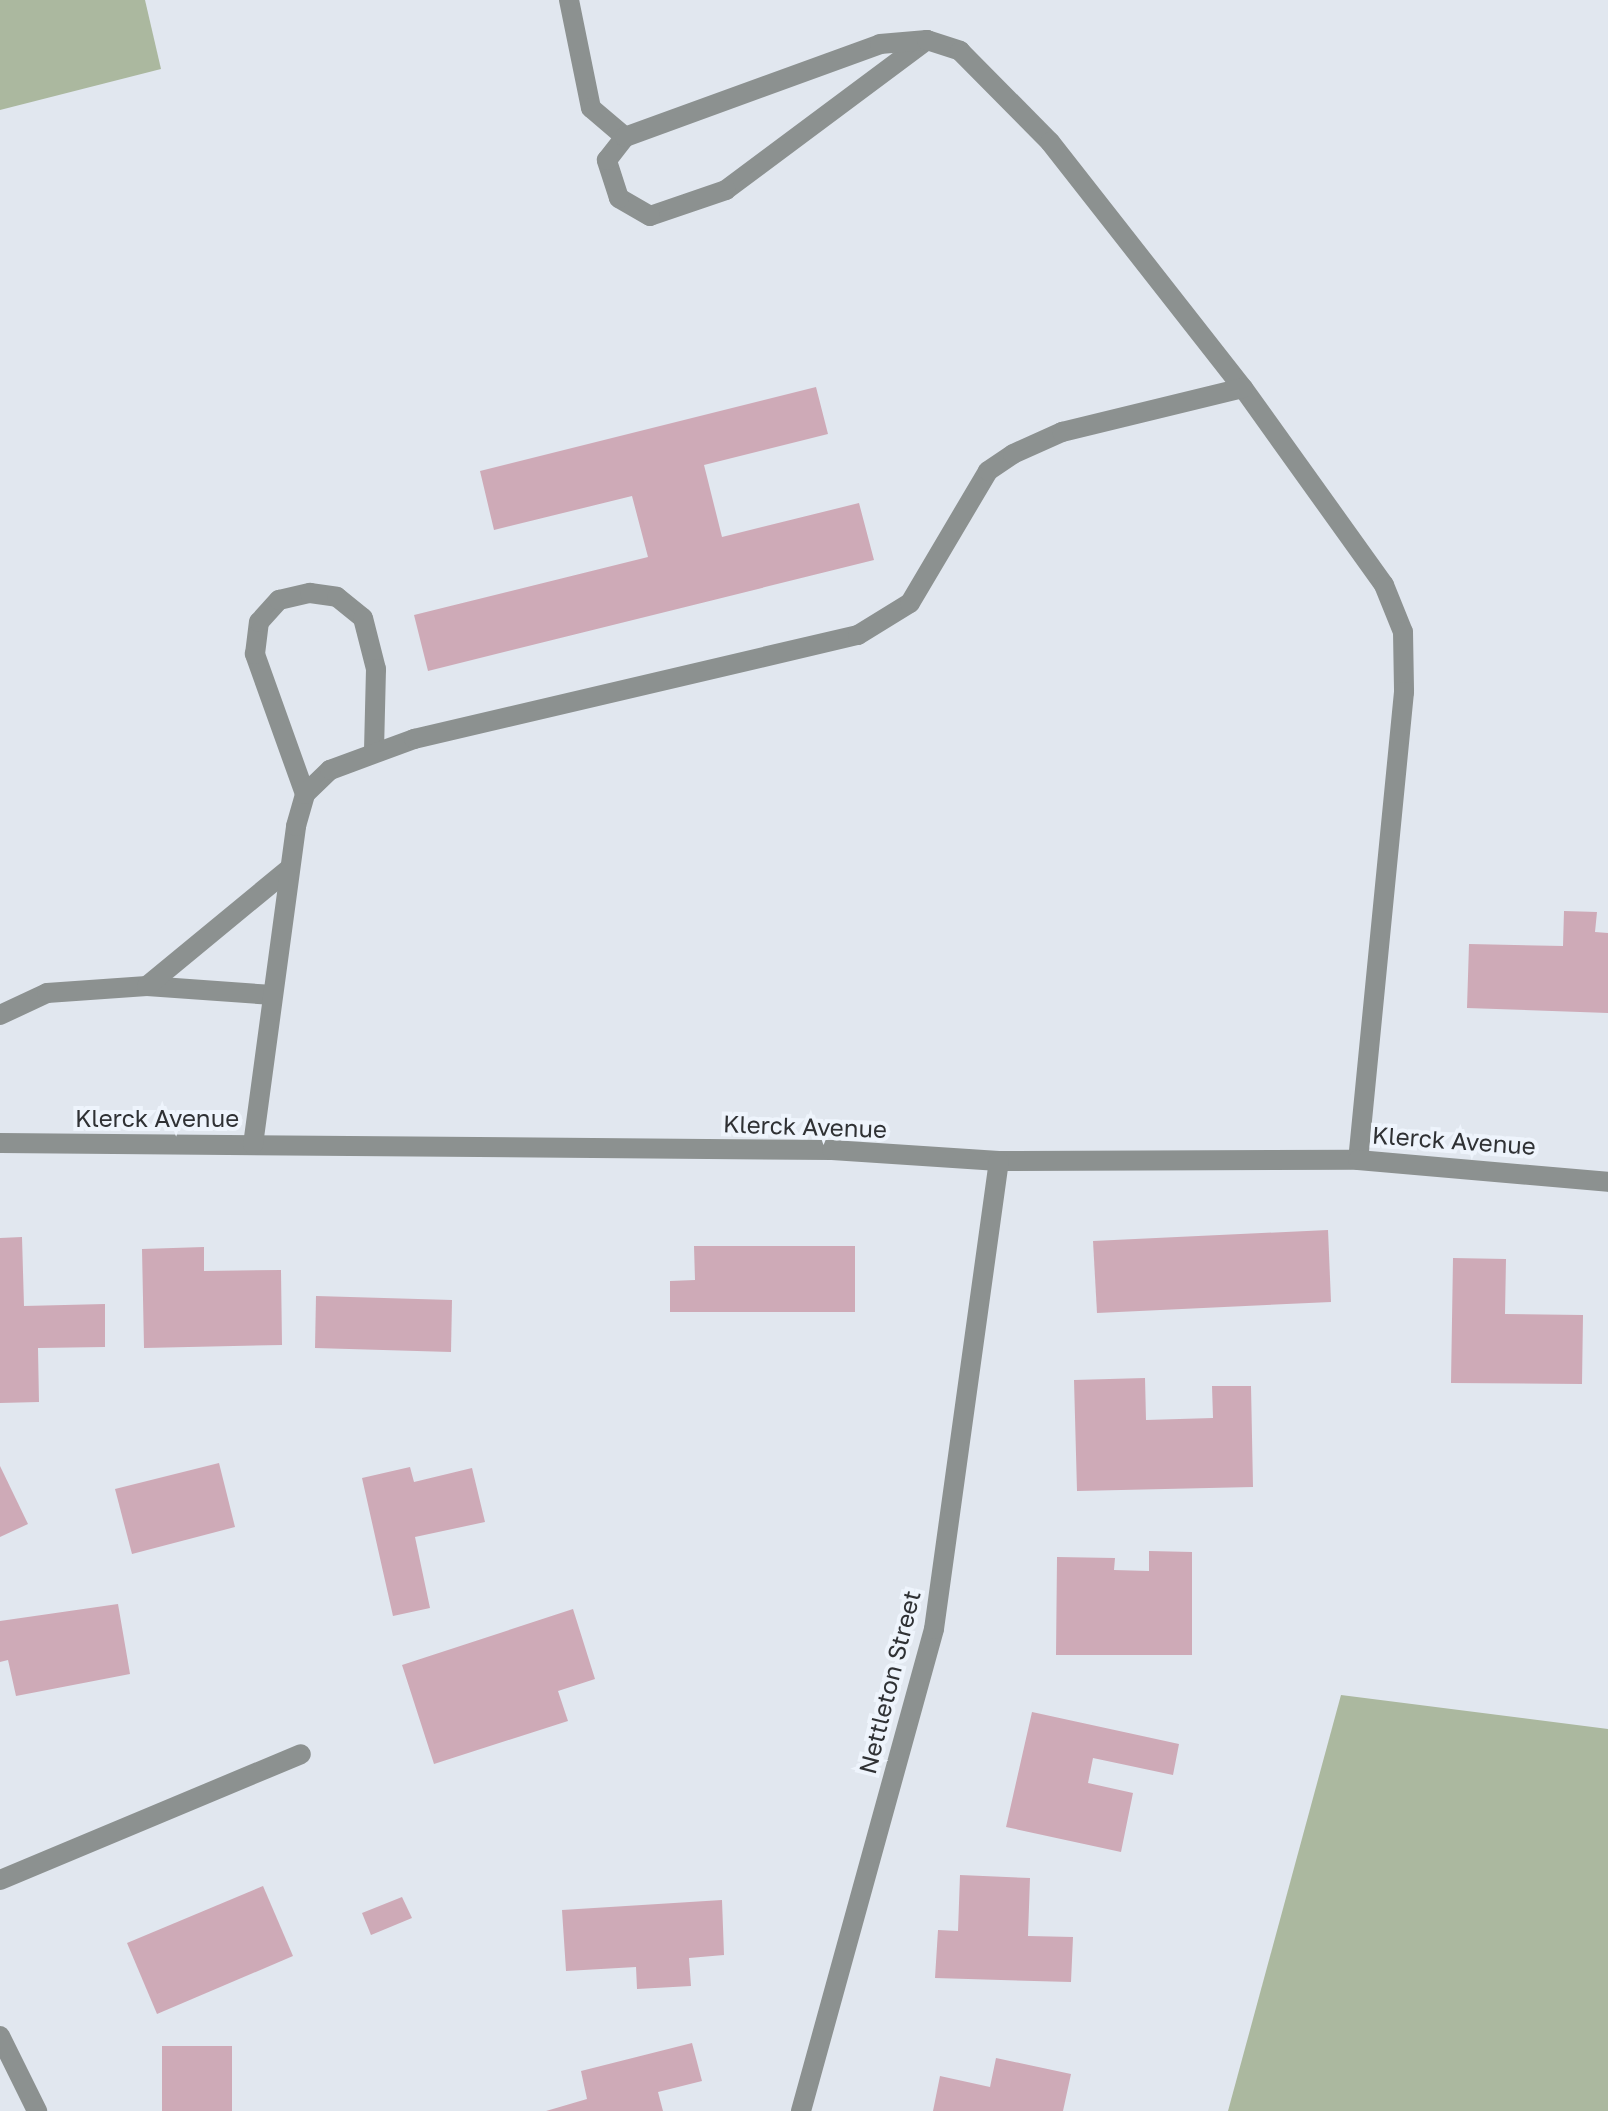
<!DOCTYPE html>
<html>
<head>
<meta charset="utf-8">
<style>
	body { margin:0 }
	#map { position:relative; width:1608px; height:2111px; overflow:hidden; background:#e1e7ef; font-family:"Golos Text",sans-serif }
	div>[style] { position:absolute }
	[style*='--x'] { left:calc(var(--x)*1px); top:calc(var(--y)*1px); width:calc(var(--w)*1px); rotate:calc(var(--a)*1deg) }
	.green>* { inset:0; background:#abb89f }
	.building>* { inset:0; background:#ceaab7 }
	.minor>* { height:20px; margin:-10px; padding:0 10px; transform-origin:10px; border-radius:10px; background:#8c9190 }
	span { translate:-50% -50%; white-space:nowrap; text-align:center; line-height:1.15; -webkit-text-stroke:8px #eef4fc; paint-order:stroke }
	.street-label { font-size:24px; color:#2f3134 }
</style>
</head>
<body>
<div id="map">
	<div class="green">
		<div style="clip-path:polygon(0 0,145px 0,161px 69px,0 110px)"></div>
		<div style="clip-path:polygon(1341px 1695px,1608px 1729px,1608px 2111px,1228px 2111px)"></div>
	</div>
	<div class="building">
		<div style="clip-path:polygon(816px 387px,828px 434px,704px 465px,722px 537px,859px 503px,874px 560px,428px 671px,414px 615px,648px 557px,632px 496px,494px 530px,480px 471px)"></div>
		<div style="clip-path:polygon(1564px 911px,1597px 912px,1595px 932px,1608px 933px,1608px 1013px,1467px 1008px,1469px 944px,1563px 946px)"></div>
		<div style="clip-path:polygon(1328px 1230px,1331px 1302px,1097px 1313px,1093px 1241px)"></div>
		<div style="clip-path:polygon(22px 1237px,24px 1306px,105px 1304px,105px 1347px,38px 1348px,39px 1402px,0 1403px,0 1238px)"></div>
		<div style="clip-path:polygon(694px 1246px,855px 1246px,855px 1312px,670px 1312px,670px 1281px,695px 1280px)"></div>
		<div style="clip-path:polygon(204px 1247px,204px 1271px,281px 1270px,282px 1345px,144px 1348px,142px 1249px)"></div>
		<div style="clip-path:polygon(1453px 1258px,1506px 1259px,1505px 1314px,1583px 1315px,1582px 1384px,1451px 1383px)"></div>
		<div style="clip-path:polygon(316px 1296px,452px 1300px,451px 1352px,315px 1348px)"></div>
		<div style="clip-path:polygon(1145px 1378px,1146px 1420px,1213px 1418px,1212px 1386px,1251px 1386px,1253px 1487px,1077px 1491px,1074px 1380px)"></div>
		<div style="clip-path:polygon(219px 1463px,235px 1527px,132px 1554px,115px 1489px)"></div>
		<div style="clip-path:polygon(0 1466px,28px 1524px,0 1537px)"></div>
		<div style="clip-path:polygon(410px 1467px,414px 1482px,472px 1468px,485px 1522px,415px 1537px,430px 1608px,393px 1616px,362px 1478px)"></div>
		<div style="clip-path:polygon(1149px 1551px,1192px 1552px,1192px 1655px,1056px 1655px,1057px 1557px,1115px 1558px,1114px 1570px,1149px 1571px)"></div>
		<div style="clip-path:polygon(118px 1604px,130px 1674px,16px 1696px,8px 1660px,0 1662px,0 1621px)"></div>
		<div style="clip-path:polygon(573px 1609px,595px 1679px,558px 1691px,568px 1721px,434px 1764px,402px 1665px)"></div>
		<div style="clip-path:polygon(1032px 1712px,1179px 1744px,1173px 1775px,1093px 1758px,1088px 1783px,1133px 1793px,1121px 1852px,1006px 1827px)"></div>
		<div style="clip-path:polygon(960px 1875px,1030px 1878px,1028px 1936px,1073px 1937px,1071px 1982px,935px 1978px,938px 1930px,958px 1931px)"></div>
		<div style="clip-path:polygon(263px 1886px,293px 1956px,157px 2014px,127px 1943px)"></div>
		<div style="clip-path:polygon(402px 1897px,412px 1918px,371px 1935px,362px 1913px)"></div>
		<div style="clip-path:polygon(722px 1900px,724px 1955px,689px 1958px,691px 1986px,637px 1989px,636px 1967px,566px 1971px,562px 1910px)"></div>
		<div style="clip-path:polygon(692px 2043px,702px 2081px,658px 2092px,663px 2111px,546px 2111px,587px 2099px,581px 2071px)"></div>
		<div style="clip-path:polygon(162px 2046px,232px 2046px,232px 2111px,162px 2111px)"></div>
		<div style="clip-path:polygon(996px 2058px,1071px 2074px,1063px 2111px,933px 2111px,940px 2076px,990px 2087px)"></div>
	</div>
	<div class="minor">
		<div style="--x:569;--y:0;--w:110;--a:78.5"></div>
		<div style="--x:591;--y:108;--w:45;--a:40.5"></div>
		<div style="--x:927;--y:40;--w:251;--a:143.3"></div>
		<div style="--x:726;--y:190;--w:80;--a:161.1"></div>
		<div style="--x:650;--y:216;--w:36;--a:-150"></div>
		<div style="--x:619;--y:198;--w:40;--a:-108"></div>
		<div style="--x:607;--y:160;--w:29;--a:-52"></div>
		<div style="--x:625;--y:137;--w:271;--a:-20"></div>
		<div style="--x:880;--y:44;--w:47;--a:-4.9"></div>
		<div style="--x:927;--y:40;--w:35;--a:18"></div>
		<div style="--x:960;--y:51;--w:128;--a:45.3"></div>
		<div style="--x:1050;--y:142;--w:313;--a:51.9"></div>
		<div style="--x:1243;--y:388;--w:242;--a:54.4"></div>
		<div style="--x:1384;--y:585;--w:51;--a:68"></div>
		<div style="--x:1403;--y:632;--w:60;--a:89"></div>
		<div style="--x:1404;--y:692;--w:470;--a:95.6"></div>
		<div style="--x:305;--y:794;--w:149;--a:-109.7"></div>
		<div style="--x:255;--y:654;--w:32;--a:-83"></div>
		<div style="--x:259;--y:622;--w:30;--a:-48"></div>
		<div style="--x:279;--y:600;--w:32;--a:-13"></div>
		<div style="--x:310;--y:593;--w:27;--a:8"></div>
		<div style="--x:337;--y:597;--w:33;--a:39"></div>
		<div style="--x:363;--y:618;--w:53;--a:75.7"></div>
		<div style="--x:376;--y:669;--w:82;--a:91.4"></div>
		<div style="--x:147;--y:986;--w:126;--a:4.1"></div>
		<div style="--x:0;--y:1015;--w:52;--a:-25.1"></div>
		<div style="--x:47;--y:993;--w:100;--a:-4"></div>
		<div style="--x:147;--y:986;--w:184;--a:-39.5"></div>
		<div style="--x:0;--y:1143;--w:832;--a:0.48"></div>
		<div style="--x:832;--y:1150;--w:167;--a:3.8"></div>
		<div style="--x:999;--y:1161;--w:359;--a:-0.2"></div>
		<div style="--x:1358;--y:1160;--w:251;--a:5"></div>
		<div style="--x:253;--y:1145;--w:322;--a:-82.3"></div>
		<div style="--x:296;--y:826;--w:33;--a:-74"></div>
		<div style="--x:305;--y:794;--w:35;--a:-44"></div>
		<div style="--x:330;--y:770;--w:90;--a:-20.3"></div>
		<div style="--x:414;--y:739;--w:456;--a:-13.2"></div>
		<div style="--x:858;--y:635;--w:61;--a:-31.6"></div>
		<div style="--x:910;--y:603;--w:153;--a:-59.4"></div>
		<div style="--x:988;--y:471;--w:30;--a:-34"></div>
		<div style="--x:1013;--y:454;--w:54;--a:-24.2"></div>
		<div style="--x:1062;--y:432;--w:186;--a:-13.7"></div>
		<div style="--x:0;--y:1880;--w:326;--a:-22.7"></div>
		<div style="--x:0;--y:2036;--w:84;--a:63.7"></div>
		<div style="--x:801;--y:2111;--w:500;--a:-74.57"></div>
		<div style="--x:934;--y:1629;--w:472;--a:-82.1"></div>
	</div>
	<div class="street-label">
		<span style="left:157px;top:1118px">Klerck Avenue</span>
		<span style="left:805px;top:1126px;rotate:2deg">Klerck Avenue</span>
		<span style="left:1454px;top:1140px;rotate:4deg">Klerck Avenue</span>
		<span style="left:889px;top:1682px;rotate:-76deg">Nettleton Street</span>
	</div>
</div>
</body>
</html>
